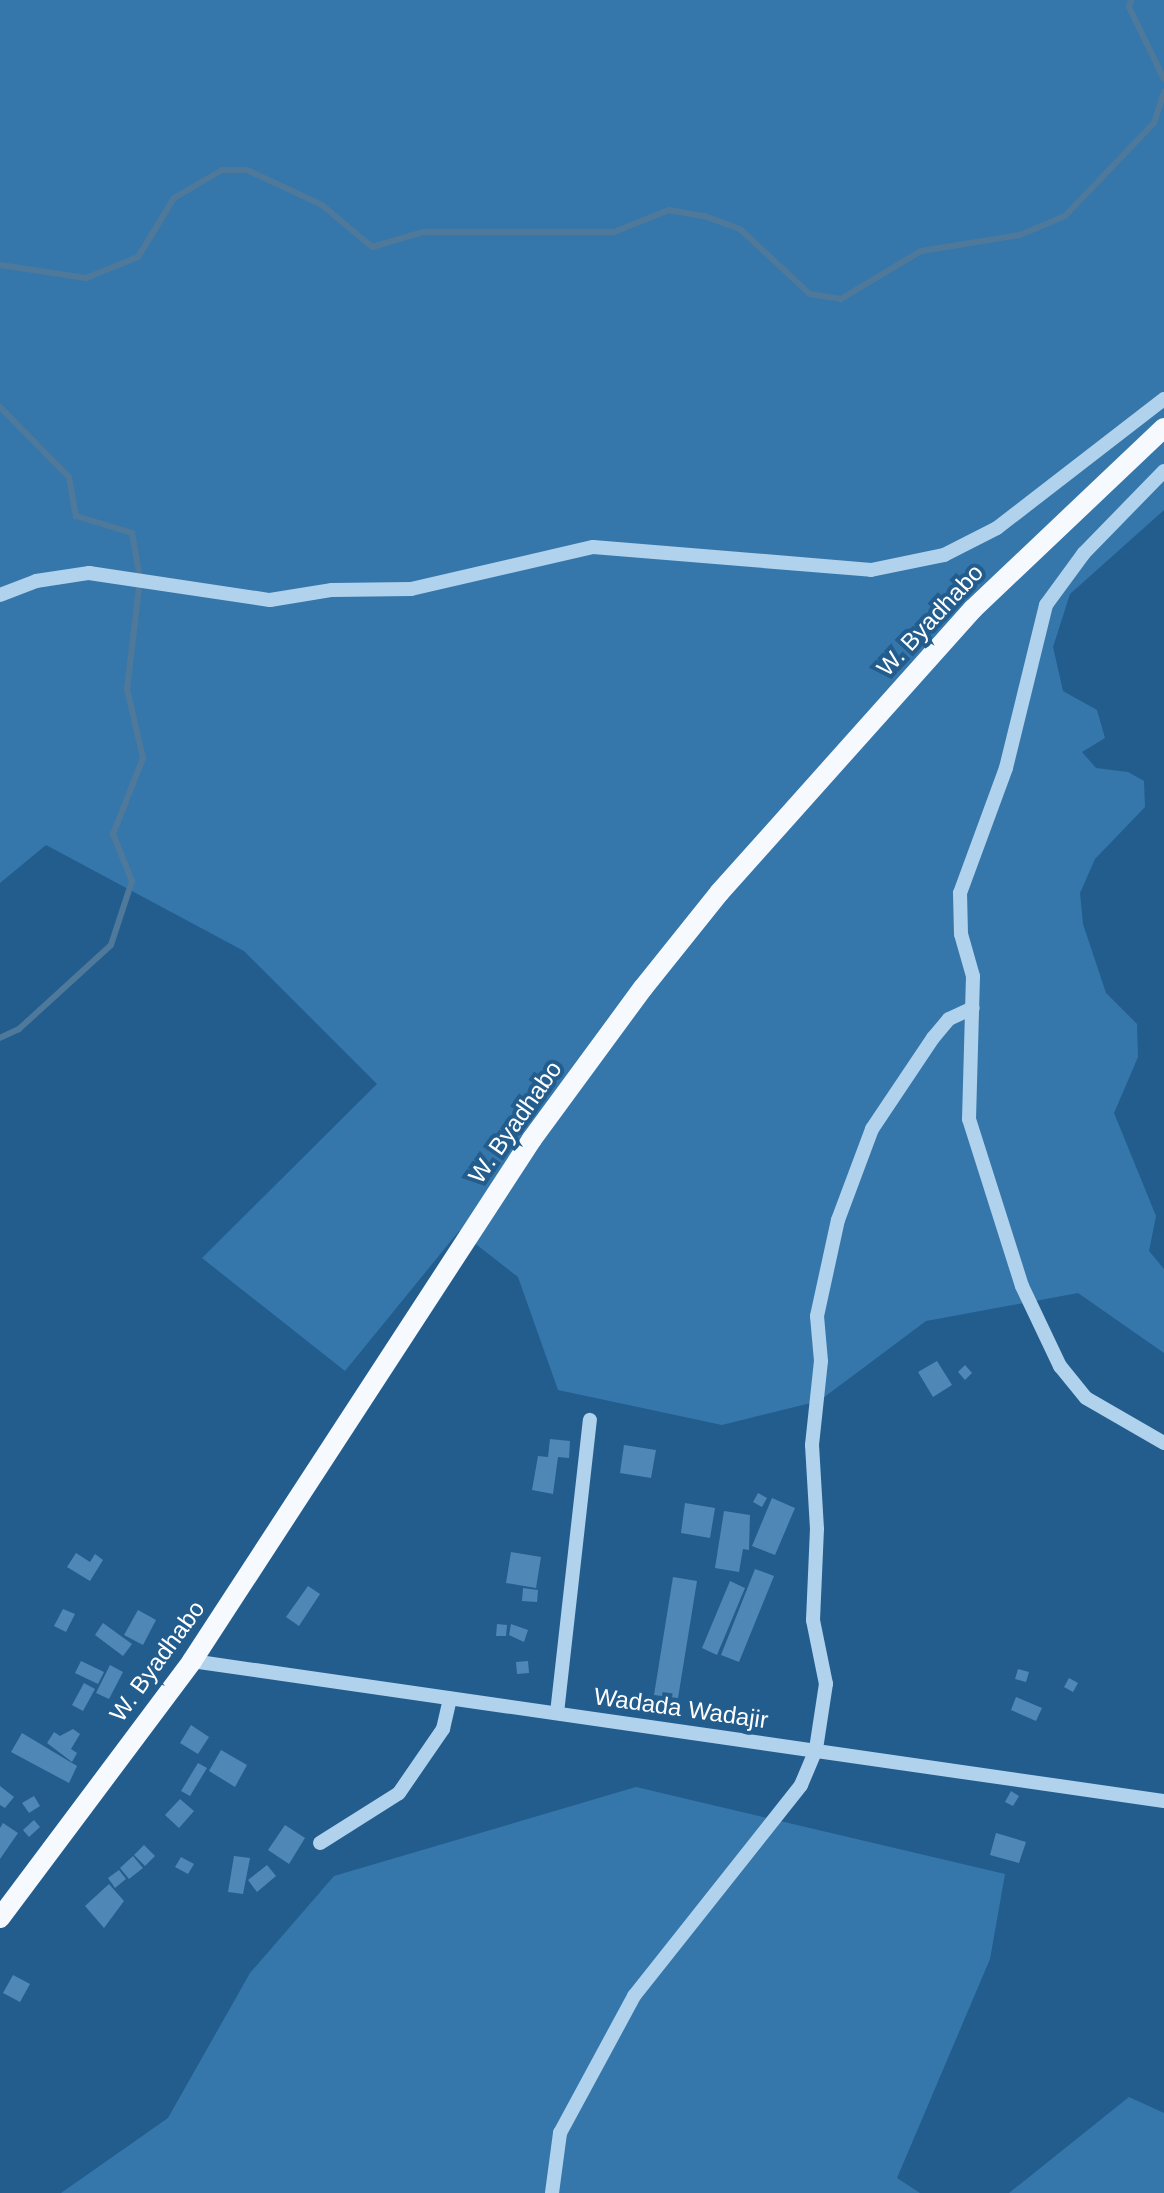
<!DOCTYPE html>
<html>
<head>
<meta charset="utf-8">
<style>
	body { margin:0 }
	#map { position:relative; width:1164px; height:2193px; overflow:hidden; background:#225d8e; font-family:Helvetica,sans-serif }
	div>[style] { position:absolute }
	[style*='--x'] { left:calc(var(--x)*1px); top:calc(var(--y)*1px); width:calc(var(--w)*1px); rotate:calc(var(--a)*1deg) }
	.green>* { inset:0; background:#3677ab }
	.stream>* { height:6px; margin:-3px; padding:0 3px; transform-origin:3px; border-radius:3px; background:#4f799b }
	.building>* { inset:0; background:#4f88b7 }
	.minor>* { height:14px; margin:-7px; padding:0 7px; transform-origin:7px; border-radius:7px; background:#b1d2ec }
	.major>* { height:20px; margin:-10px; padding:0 10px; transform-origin:10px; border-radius:10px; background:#f6faff }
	span { translate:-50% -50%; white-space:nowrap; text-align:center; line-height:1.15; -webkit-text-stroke:8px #225d8e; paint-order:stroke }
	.street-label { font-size:24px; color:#fff }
</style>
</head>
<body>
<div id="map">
	<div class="green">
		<div style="clip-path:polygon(0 0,1164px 0,1164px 510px,1070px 594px,1053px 647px,1063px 691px,1097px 710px,1105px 738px,1082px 752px,1096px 768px,1128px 772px,1144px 781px,1145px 807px,1095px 859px,1080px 893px,1083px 924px,1106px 993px,1137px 1024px,1138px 1057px,1114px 1113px,1156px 1216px,1149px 1251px,1164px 1269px,1164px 1353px,1078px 1293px,926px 1321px,819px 1401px,722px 1425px,558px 1390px,518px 1277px,459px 1231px,345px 1371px,202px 1258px,377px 1084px,244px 951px,46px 845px,0 883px)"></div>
		<div style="clip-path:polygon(636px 1787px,1005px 1874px,990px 1959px,897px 2178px,920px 2193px,61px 2193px,168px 2118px,250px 1973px,334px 1876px)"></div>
		<div style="clip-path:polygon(1129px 2097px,1164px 2113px,1164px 2193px,1009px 2193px)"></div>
	</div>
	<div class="stream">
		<div style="--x:1131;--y:0;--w:7;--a:106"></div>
		<div style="--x:1129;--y:7;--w:80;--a:64.1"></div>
		<div style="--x:0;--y:265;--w:87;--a:8.6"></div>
		<div style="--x:86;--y:278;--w:56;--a:-22"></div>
		<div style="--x:138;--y:257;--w:69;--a:-58.6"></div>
		<div style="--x:174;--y:198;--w:56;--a:-30.3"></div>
		<div style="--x:222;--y:170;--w:25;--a:0"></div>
		<div style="--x:247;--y:170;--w:83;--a:25"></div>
		<div style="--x:322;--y:205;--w:65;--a:40"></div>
		<div style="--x:372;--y:247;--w:53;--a:-16.4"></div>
		<div style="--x:423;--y:232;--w:191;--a:0"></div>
		<div style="--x:614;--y:232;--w:59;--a:-21.8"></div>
		<div style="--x:669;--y:210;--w:36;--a:10"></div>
		<div style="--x:704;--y:216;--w:38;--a:20"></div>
		<div style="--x:740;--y:229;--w:96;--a:42.9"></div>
		<div style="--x:810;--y:294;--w:31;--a:9"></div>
		<div style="--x:841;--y:299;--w:93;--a:-31"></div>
		<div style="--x:921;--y:251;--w:100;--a:-9.2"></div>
		<div style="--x:1020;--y:235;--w:49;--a:-22.9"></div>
		<div style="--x:1065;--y:216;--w:129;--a:-46.3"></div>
		<div style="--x:1154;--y:123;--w:33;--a:-72"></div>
		<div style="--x:0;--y:407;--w:98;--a:45.4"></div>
		<div style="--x:69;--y:477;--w:40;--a:80"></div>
		<div style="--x:76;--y:516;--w:59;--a:16.9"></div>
		<div style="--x:132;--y:533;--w:47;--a:80.1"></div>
		<div style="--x:140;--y:579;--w:111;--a:96.7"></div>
		<div style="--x:127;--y:689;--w:71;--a:76.9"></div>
		<div style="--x:143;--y:758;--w:82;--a:111.5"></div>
		<div style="--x:113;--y:834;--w:51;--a:68"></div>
		<div style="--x:132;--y:881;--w:67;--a:108.2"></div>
		<div style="--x:111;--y:945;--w:125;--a:137.6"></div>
		<div style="--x:19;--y:1029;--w:21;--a:155"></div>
	</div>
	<div class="building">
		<div style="clip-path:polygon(937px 1361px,952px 1385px,933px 1397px,918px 1372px)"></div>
		<div style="clip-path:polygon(965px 1365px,972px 1373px,965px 1380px,958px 1372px)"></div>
		<div style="clip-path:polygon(550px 1439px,570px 1441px,569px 1458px,558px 1457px,553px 1494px,532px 1490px,538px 1456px,548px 1457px)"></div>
		<div style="clip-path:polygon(624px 1445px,656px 1450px,651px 1478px,620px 1473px)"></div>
		<div style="clip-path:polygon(758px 1493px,767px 1498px,762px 1507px,753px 1502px)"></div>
		<div style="clip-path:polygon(772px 1498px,795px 1508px,775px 1555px,752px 1546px)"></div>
		<div style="clip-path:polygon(685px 1503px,715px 1508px,710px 1538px,681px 1533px)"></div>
		<div style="clip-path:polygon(724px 1511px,750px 1515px,749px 1550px,743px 1549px,739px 1572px,715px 1568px)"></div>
		<div style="clip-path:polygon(511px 1552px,541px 1557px,536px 1588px,506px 1583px)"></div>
		<div style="clip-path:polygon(76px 1553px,90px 1562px,95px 1554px,103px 1560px,90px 1581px,67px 1567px)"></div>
		<div style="clip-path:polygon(755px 1569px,774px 1576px,739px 1662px,721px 1655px)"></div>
		<div style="clip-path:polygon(673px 1577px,697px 1581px,678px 1698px,654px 1695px)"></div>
		<div style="clip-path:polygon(730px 1581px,745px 1588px,717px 1655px,702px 1648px)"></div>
		<div style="clip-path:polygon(308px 1586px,320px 1594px,299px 1626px,286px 1617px)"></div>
		<div style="clip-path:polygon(523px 1588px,538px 1590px,537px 1602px,522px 1601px)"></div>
		<div style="clip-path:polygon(63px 1609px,75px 1614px,66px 1632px,54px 1626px)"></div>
		<div style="clip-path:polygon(138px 1610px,156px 1620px,143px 1645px,124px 1635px)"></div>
		<div style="clip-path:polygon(103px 1623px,132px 1644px,123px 1656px,95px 1635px)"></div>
		<div style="clip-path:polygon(497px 1624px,507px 1625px,506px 1636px,496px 1636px)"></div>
		<div style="clip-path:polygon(511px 1624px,528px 1630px,524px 1642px,509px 1635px)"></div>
		<div style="clip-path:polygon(81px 1661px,104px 1672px,98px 1684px,75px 1673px)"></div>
		<div style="clip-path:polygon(528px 1661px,529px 1673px,517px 1674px,516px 1662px)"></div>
		<div style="clip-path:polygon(110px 1665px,123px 1672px,109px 1699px,96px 1693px)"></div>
		<div style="clip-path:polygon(1018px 1669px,1029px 1672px,1026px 1682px,1015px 1679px)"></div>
		<div style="clip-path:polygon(1069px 1678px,1078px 1683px,1073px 1692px,1064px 1687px)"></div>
		<div style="clip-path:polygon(84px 1683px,95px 1689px,83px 1711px,72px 1705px)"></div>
		<div style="clip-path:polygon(1016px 1697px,1042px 1708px,1036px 1721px,1011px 1710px)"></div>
		<div style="clip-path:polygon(191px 1725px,209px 1737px,198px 1754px,180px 1743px)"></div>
		<div style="clip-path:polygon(73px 1729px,80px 1734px,71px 1749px,77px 1753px,72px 1762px,47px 1743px,54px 1732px,60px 1736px)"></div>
		<div style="clip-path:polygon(22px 1733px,77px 1766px,69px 1783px,11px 1752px)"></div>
		<div style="clip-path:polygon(221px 1750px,247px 1765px,235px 1787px,209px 1771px)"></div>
		<div style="clip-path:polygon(198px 1763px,207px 1768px,190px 1796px,181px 1791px)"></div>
		<div style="clip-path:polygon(0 1786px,14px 1797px,5px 1808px,0 1805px)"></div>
		<div style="clip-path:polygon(1011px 1791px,1019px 1796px,1013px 1806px,1005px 1802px)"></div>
		<div style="clip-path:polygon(34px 1796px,40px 1806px,29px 1813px,22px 1803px)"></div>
		<div style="clip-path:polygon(180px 1799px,194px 1811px,179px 1828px,165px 1815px)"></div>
		<div style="clip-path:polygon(34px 1820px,40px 1827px,29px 1837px,23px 1830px)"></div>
		<div style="clip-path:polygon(3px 1823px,18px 1833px,0 1859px,0 1828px)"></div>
		<div style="clip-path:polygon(285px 1825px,305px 1838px,289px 1864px,268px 1850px)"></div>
		<div style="clip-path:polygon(996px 1833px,1026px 1842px,1019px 1863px,990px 1855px)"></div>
		<div style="clip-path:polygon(144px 1845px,155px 1856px,145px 1866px,134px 1855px)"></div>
		<div style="clip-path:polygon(133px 1856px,143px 1868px,129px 1879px,120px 1868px)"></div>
		<div style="clip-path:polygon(234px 1856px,250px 1858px,243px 1894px,228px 1892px)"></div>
		<div style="clip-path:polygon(181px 1857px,194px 1864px,188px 1874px,175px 1867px)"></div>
		<div style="clip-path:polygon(267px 1865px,276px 1876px,257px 1892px,248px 1880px)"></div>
		<div style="clip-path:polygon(119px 1870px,126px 1879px,115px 1888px,108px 1878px)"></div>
		<div style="clip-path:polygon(109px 1884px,124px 1901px,104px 1928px,85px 1906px)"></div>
		<div style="clip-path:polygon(13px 1975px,30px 1984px,20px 2002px,3px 1993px)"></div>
	</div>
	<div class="minor">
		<div style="--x:1164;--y:471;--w:115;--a:134.3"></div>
		<div style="--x:1084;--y:553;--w:64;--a:126.2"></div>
		<div style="--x:1046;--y:605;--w:168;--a:103.8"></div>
		<div style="--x:1006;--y:768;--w:133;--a:110.2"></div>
		<div style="--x:960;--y:893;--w:41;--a:88.6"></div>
		<div style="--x:961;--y:934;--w:44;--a:74.1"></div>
		<div style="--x:973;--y:976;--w:143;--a:91.6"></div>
		<div style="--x:969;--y:1119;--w:175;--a:72.4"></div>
		<div style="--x:1022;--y:1286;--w:89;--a:64.6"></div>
		<div style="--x:1060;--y:1366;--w:41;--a:50.9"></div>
		<div style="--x:1086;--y:1398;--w:90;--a:30"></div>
		<div style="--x:0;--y:595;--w:39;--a:-21"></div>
		<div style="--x:36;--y:581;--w:54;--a:-8.6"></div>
		<div style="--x:89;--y:573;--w:183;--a:8.5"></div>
		<div style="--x:270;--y:600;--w:63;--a:-9.2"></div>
		<div style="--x:332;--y:590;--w:79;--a:-0.7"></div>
		<div style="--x:411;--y:589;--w:187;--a:-13"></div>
		<div style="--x:593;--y:547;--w:279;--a:4.7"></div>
		<div style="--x:871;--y:570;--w:75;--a:-11.6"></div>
		<div style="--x:944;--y:555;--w:59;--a:-27"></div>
		<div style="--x:997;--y:528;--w:211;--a:-37.7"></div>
		<div style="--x:192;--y:1661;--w:982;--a:8.2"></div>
		<div style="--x:557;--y:1713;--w:295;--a:-83.6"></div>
		<div style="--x:320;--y:1843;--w:93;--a:-32.3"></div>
		<div style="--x:399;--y:1793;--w:78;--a:-55.5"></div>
		<div style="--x:443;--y:1729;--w:31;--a:-77"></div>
		<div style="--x:552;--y:2193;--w:61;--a:-82.4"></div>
		<div style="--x:560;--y:2133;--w:156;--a:-61.6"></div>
		<div style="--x:634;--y:1996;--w:269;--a:-51.6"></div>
		<div style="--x:801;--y:1785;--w:39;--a:-67"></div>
		<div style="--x:816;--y:1749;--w:66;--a:-81.3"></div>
		<div style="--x:826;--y:1684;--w:65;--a:-101.5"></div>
		<div style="--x:813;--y:1620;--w:91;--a:-87.5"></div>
		<div style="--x:817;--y:1529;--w:84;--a:-93.4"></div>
		<div style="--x:812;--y:1445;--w:84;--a:-83.9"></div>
		<div style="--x:821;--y:1361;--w:45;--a:-95.1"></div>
		<div style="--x:817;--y:1316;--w:98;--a:-77.7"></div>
		<div style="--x:838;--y:1220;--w:97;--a:-69.5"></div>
		<div style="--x:872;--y:1129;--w:110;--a:-56.2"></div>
		<div style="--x:933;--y:1038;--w:25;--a:-50"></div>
		<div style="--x:949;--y:1019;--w:26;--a:-25"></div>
	</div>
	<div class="major">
		<div style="--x:0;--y:1918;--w:321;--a:-53.2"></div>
		<div style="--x:192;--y:1661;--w:623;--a:-56.92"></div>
		<div style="--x:532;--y:1139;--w:187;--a:-53.7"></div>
		<div style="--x:643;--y:988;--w:122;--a:-51.3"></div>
		<div style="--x:719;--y:893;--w:381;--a:-48.2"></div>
		<div style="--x:973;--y:609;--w:263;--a:-43.5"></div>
	</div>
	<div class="street-label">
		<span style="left:930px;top:620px;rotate:-47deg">W. Byadhabo</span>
		<span style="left:515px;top:1122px;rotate:-55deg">W. Byadhabo</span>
		<span style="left:157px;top:1661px;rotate:-54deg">W. Byadhabo</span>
		<span style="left:681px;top:1708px;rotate:8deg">Wadada Wadajir</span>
	</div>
</div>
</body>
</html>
